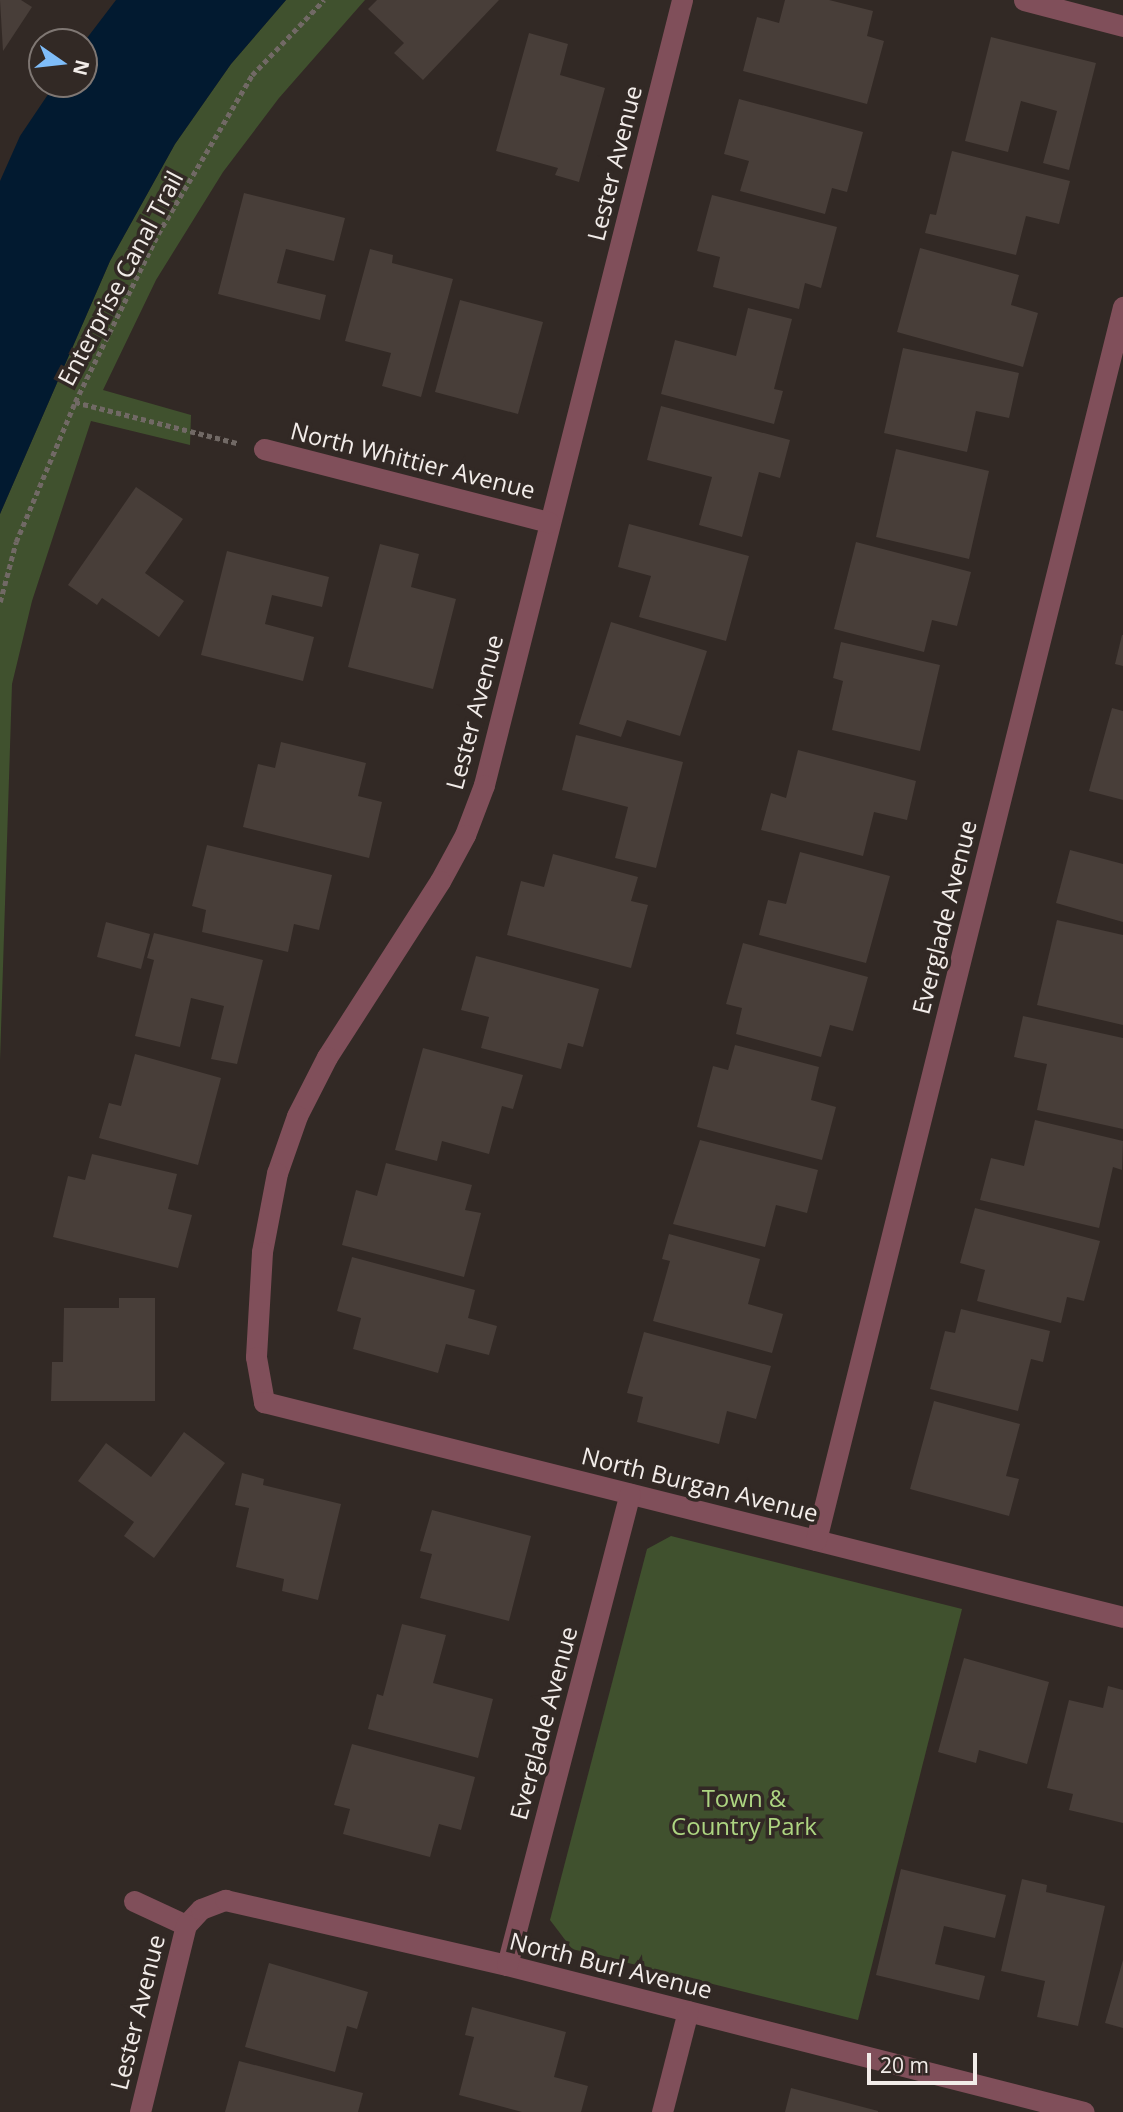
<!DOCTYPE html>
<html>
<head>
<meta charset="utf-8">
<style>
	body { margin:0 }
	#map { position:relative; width:1123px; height:2112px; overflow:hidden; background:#322925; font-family:"Open Sans",sans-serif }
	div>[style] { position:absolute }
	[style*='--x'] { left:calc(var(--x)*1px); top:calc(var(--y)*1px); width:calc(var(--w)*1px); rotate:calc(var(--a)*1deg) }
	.green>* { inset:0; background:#40512e }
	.water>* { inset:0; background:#021a30 }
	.building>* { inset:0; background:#483e39 }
	.path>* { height:4.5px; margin-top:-2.25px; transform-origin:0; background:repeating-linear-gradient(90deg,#716965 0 5px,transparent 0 8.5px) }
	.minor>* { height:21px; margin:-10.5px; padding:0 10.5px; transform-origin:10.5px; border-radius:10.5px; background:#804f5a }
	span { translate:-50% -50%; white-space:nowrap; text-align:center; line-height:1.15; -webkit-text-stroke:7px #322925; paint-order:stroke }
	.street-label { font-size:24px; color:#f2ece9 }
	.park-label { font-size:24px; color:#add581 }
	.north { position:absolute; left:28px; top:28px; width:70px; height:70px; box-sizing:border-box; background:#322925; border:2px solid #7f7773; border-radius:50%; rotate:104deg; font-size:19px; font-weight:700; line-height:28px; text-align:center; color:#f2ece9 }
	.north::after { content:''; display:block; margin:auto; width:24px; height:32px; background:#7fbdf9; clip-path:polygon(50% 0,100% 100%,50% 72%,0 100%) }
	.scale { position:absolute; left:867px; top:2053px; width:110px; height:32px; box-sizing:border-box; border:4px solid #f2ece9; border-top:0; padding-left:9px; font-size:21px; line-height:24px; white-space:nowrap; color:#f2ece9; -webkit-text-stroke:5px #322925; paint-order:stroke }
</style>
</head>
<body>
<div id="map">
	<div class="green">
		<div style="clip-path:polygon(286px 0,365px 0,279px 98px,223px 172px,156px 280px,103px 390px,191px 415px,190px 445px,91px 421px,32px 601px,12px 684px,0 1061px,0 514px,110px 261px,175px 144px,231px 64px)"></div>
		<div style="clip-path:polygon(671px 1536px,962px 1609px,858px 2020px,572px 1949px,550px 1920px,647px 1549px)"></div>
	</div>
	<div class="water">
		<div style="clip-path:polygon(116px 0,286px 0,231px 64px,175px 144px,110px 261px,0 514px,0 181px,20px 136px,55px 84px,84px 84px,84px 42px)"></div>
	</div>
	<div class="building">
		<div style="clip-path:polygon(0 0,21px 0,32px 7px,3px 51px)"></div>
		<div style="clip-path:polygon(377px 0,499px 0,423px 80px,394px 53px,404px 43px,368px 9px)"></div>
		<div style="clip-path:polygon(785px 0,829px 0,873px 11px,867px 36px,884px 41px,867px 104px,743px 71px,757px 17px,779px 23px)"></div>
		<div style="clip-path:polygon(529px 33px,568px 44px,560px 75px,605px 88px,579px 182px,555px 175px,558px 168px,496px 151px)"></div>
		<div style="clip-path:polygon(991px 37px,1096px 63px,1069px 170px,1043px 163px,1057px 111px,1021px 101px,1008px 152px,965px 141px)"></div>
		<div style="clip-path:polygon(739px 99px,863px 132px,847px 192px,832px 188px,825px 214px,740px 191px,749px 161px,724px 154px)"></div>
		<div style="clip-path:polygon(952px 151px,1070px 181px,1059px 224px,1026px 216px,1016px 255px,925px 233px,930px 214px,936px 215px)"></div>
		<div style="clip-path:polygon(244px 193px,345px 218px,334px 261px,286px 249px,277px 283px,326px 295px,320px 320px,218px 294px)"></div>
		<div style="clip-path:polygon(712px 195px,837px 227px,821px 288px,805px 283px,799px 309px,713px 287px,720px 257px,697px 251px)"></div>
		<div style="clip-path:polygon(920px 248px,1019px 275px,1011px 305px,1038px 313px,1023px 367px,897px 332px)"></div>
		<div style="clip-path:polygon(370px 249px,393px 255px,392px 263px,453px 279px,421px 397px,382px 386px,391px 353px,345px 341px)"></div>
		<div style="clip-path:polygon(460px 300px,543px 322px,518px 414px,435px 392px)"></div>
		<div style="clip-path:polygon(748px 308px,792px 319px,774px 389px,783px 391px,774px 424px,661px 394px,675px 340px,736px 356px)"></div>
		<div style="clip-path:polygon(903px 348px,1019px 373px,1009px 418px,976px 411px,967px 452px,884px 433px)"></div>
		<div style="clip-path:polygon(661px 406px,790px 440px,780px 478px,759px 472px,742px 537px,699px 525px,712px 477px,647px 460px)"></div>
		<div style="clip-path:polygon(896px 449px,989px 471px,969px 559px,876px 537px)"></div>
		<div style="clip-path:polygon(136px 487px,183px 519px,145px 573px,184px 601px,159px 637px,102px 598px,97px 605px,68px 585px)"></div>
		<div style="clip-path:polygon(629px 524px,749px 556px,726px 641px,639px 617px,651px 576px,618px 567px)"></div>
		<div style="clip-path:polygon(856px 542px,971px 572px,957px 626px,932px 620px,924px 652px,834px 629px)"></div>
		<div style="clip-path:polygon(380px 544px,419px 554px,411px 587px,456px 599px,433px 689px,348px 667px)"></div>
		<div style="clip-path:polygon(227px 551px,329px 577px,322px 607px,272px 595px,265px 624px,314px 637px,303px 681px,201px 655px)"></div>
		<div style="clip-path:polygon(611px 622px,707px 651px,680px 736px,627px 720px,621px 737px,579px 724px)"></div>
		<div style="clip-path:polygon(1122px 635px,1123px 635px,1123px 666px,1115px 664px)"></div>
		<div style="clip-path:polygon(841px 642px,940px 665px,920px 751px,832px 730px,843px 681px,833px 678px)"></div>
		<div style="clip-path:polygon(1112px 708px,1123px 711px,1123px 800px,1089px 791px)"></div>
		<div style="clip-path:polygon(576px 735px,683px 762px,656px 868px,615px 858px,628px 807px,562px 790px)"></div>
		<div style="clip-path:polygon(281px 742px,366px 763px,358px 796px,382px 802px,369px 858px,243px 827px,258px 764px,275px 768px)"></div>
		<div style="clip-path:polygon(798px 750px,916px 781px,907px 820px,874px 812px,863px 856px,761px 830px,771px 793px,786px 798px)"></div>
		<div style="clip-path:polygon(207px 845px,332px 875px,319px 930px,294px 924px,288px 952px,202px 932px,206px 910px,192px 906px)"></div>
		<div style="clip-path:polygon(1070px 850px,1123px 864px,1123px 922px,1056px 903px)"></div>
		<div style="clip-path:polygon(800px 852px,890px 876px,866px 963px,759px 935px,768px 900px,786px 904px)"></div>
		<div style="clip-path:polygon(553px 854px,638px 877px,631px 901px,648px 905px,631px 968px,507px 935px,521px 881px,544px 887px)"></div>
		<div style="clip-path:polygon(1057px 920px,1123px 935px,1123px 1025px,1037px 1005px)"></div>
		<div style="clip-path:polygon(106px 922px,150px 934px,141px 969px,97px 957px)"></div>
		<div style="clip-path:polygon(154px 933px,263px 960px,237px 1064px,211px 1059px,224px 1006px,191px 998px,180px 1047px,135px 1036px,154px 960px,147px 958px)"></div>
		<div style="clip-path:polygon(743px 943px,868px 977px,853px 1031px,830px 1025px,821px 1057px,736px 1034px,742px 1008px,726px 1004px)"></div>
		<div style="clip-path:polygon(476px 956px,599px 989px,583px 1047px,568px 1043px,561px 1069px,481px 1048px,489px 1017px,461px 1010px)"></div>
		<div style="clip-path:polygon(1023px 1016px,1123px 1038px,1123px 1129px,1037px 1110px,1047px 1064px,1014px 1057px)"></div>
		<div style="clip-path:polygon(735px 1045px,819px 1067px,811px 1100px,836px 1107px,822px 1160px,697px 1127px,713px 1066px,728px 1070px)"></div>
		<div style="clip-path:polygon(423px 1048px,523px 1075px,513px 1109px,502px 1106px,489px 1154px,442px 1141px,437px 1161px,395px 1150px)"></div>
		<div style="clip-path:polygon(135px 1054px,221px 1078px,198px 1165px,99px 1138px,109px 1103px,121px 1106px)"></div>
		<div style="clip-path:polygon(1035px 1120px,1123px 1141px,1122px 1170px,1113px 1167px,1099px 1228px,980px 1200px,991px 1158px,1024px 1166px)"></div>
		<div style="clip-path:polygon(700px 1140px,818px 1170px,807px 1213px,776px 1205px,765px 1247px,673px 1224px)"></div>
		<div style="clip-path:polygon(92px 1154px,177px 1174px,168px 1209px,192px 1215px,178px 1268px,53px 1237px,68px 1176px,85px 1180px)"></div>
		<div style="clip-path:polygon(386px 1163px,472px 1185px,465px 1210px,481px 1213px,464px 1277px,342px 1245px,356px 1190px,377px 1196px)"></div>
		<div style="clip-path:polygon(975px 1208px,1100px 1241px,1084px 1301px,1067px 1297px,1061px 1323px,977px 1301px,985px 1270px,960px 1263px)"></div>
		<div style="clip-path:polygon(669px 1234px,760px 1259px,748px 1304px,783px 1314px,772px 1353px,653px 1321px,670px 1261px,662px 1259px)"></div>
		<div style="clip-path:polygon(352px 1257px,475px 1290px,468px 1318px,497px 1326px,489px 1355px,446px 1344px,438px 1373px,353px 1349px,361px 1318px,337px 1311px)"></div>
		<div style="clip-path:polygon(119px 1298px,155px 1298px,155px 1401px,51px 1401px,52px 1362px,63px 1362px,64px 1308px,119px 1308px)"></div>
		<div style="clip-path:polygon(961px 1309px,1050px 1331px,1043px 1362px,1031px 1359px,1018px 1411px,930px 1389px,945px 1331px,955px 1333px)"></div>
		<div style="clip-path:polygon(644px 1332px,771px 1366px,756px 1419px,727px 1411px,719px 1444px,637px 1422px,643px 1397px,627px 1393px)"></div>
		<div style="clip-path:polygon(934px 1401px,1020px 1424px,1006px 1476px,1019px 1479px,1009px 1516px,910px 1489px)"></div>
		<div style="clip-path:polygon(184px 1432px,225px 1463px,154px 1558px,124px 1536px,134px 1522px,78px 1481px,106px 1443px,151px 1477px)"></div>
		<div style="clip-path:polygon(242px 1473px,264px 1479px,263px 1485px,341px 1504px,318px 1600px,282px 1591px,284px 1579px,236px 1567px,249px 1508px,235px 1505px)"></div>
		<div style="clip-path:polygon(432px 1510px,531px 1536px,509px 1621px,420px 1598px,432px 1554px,420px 1551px)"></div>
		<div style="clip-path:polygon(402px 1624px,446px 1635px,433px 1683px,493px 1699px,478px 1758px,368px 1729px,377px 1694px,383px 1696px)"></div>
		<div style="clip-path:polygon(964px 1658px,1049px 1682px,1027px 1764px,979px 1750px,976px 1763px,938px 1752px)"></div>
		<div style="clip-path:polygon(1108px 1686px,1123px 1690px,1123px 1823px,1069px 1810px,1073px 1794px,1047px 1788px,1069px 1700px,1103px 1708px)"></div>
		<div style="clip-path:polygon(352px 1744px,475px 1777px,461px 1830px,439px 1824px,430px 1857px,343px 1834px,350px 1809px,334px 1805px)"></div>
		<div style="clip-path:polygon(901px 1869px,1006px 1895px,995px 1938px,944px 1926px,935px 1964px,985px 1976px,979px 2000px,876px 1975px)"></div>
		<div style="clip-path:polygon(1022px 1879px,1047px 1885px,1046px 1892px,1105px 1906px,1078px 2026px,1037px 2017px,1045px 1981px,1001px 1971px)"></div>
		<div style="clip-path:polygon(1123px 1960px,1123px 2028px,1105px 2023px)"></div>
		<div style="clip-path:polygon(269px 1963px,368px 1992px,357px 2029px,347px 2026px,335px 2072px,245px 2047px)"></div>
		<div style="clip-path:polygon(472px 2007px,566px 2032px,554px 2077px,588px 2086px,581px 2112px,522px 2112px,459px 2095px,474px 2037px,465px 2035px)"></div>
		<div style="clip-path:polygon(239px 2061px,363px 2093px,358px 2112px,225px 2112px)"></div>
		<div style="clip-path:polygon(791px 2088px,878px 2111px,878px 2112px,785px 2112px)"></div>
	</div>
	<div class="path">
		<div style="--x:75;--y:402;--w:167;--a:14.2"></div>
		<div style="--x:0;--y:602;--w:62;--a:-75.1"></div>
		<div style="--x:16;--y:542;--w:152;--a:-67.1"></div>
		<div style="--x:75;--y:402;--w:187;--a:-63.7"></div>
		<div style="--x:158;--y:234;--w:185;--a:-59.4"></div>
		<div style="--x:252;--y:75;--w:104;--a:-46.2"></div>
	</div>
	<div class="minor">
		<div style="--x:682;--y:0;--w:810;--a:104.16"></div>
		<div style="--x:484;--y:785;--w:53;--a:110.8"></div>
		<div style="--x:465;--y:835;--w:52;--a:118.5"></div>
		<div style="--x:440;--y:881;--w:209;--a:122.7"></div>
		<div style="--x:327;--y:1057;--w:66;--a:117"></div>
		<div style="--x:297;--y:1116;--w:60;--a:109.3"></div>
		<div style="--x:277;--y:1173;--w:80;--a:100.8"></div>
		<div style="--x:262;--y:1252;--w:105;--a:93.3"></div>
		<div style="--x:256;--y:1357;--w:46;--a:79.9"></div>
		<div style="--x:264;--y:1402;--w:885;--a:14.05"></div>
		<div style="--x:1024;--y:0;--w:102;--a:14.7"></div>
		<div style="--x:264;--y:449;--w:294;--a:14.4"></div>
		<div style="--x:816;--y:1540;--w:1271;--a:-76.02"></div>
		<div style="--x:134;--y:1901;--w:57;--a:24.8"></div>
		<div style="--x:186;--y:1925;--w:22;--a:-47"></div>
		<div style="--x:201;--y:1909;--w:26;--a:-21"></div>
		<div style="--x:225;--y:1900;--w:289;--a:13"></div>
		<div style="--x:507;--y:1965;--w:595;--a:14.29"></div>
		<div style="--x:507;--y:1965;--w:487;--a:-75.4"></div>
		<div style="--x:140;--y:2112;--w:193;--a:-76.2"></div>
		<div style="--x:662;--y:2112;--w:104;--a:-75.6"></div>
	</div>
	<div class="street-label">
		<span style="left:614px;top:163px;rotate:-76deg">Lester Avenue</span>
		<span style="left:120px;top:278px;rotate:-62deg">Enterprise Canal Trail</span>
		<span style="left:413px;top:460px;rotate:14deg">North Whittier Avenue</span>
		<span style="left:474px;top:712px;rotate:-75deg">Lester Avenue</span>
		<span style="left:944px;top:917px;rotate:-76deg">Everglade Avenue</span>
		<span style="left:700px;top:1484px;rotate:14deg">North Burgan Avenue</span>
		<span style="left:543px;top:1723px;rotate:-75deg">Everglade Avenue</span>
		<span style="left:611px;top:1965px;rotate:14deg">North Burl Avenue</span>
		<span style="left:137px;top:2012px;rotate:-76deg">Lester Avenue</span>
	</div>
	<div class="park-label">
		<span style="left:744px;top:1812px">Town &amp;<br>Country Park</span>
	</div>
	<div class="north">N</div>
	<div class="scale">20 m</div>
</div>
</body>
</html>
